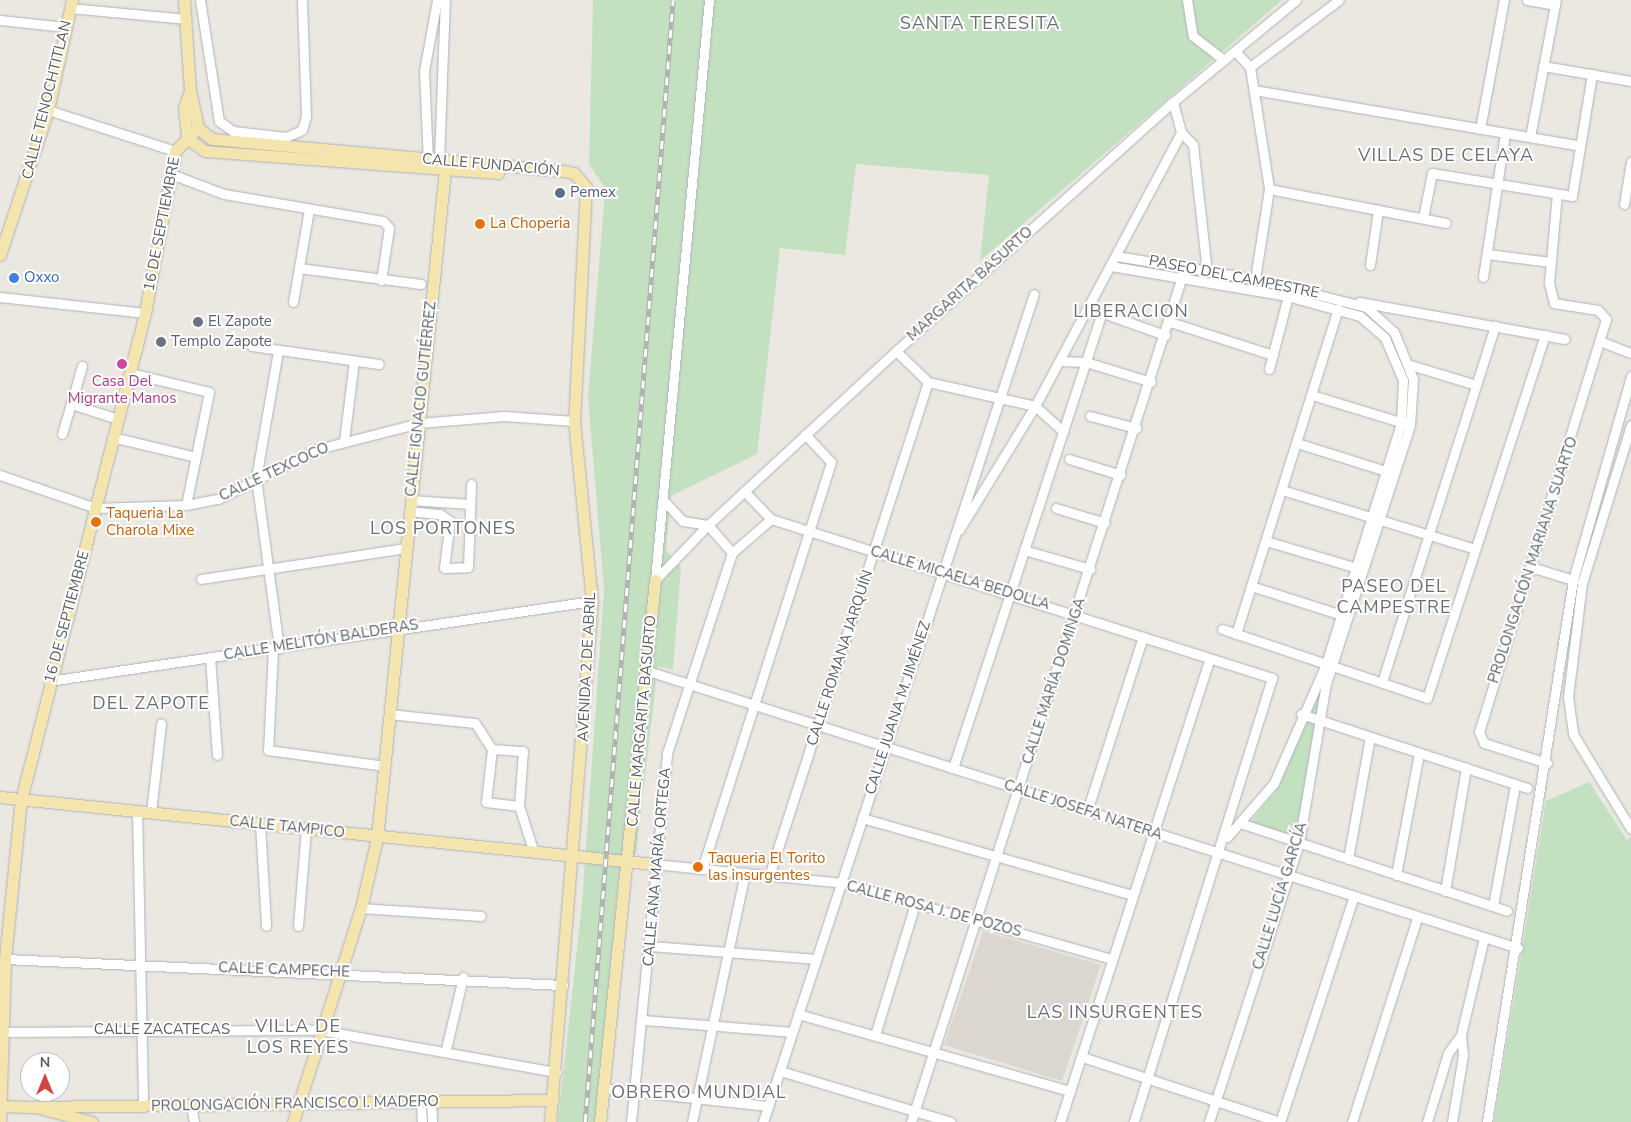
<!DOCTYPE html>
<html>
<head>
<meta charset="utf-8">
<style>
	body { margin:0 }
	#map { position:relative; width:1631px; height:1122px; overflow:hidden; background:#ebe8e2; font-family:"Nunito Sans",sans-serif }
	div>[style] { position:absolute }
	[style*='--x'] { left:calc(var(--x)*1px); top:calc(var(--y)*1px); width:calc(var(--w)*1px); rotate:calc(var(--a)*1deg) }
	.education>* { inset:0; background:#dbd7d0 }
	.green>* { inset:0; background:#c3e0c1 }
	.roads { filter:drop-shadow(0 0 1px #afb2b6) drop-shadow(0 0 1px #afb2b6) }
	.minor>* { height:9px; margin:-4.5px; padding:0 4.5px; transform-origin:4.5px; border-radius:4.5px; background:#fff }
	.major>* { height:11px; margin:-5.5px; padding:0 5.5px; transform-origin:5.5px; border-radius:5.5px; background:#f4e4ae }
	.rail>* { height:4.5px; margin-top:-2.25px; transform-origin:0; background:repeating-linear-gradient(90deg,#fff 0 8px,#b0b1b1 0 16px); box-sizing:border-box; border-block:1px solid #b0b1b1 }
	.dots>* { width:14px; height:14px; translate:-50% -50%; box-sizing:border-box; border:2px solid #fff; border-radius:50% }
	span { translate:-50% -50%; white-space:nowrap; text-align:center; line-height:1.15; -webkit-text-stroke:4px #fff; paint-order:stroke }
	.street-label { font-size:15px; color:#5a5e61 }
	.service-label { font-size:15px; color:#4e5e75 }
	.left { translate:0 -50%; text-align:left }
	.food-label { font-size:15px; color:#c56008 }
	.shop-label { font-size:15px; color:#366cbe }
	.worship-label { font-size:15px; color:#5b616d }
	.hotel-label { font-size:15px; color:#b23c85 }
	.quarter-label { font-size:18px; color:#6b6f73; letter-spacing:1px }
	.north { position:absolute; left:20px; top:1052px; width:50px; height:50px; box-sizing:border-box; background:#fff; border:1px solid #bdbfc0; border-radius:50%; rotate:0deg; font-size:14px; font-weight:700; line-height:20px; text-align:center; color:#5a5e61 }
	.north::after { content:''; display:block; margin:auto; width:18px; height:22px; background:#d34240; clip-path:polygon(50% 0,100% 100%,50% 72%,0 100%) }
</style>
</head>
<body>
<div id="map">
	<div class="education">
		<div style="clip-path:polygon(983px 931px,1101px 965px,1062px 1081px,944px 1045px)"></div>
	</div>
	<div class="green">
		<div style="clip-path:polygon(593px 0,1282px 0,980px 261px,989px 175px,856px 164px,845px 255px,780px 248px,757px 454px,671px 496px,666px 550px,681px 567px,673px 670px,658px 666px,636px 853px,619px 873px,597px 1122px,558px 1122px,582px 903px,604px 590px,588px 397px,604px 205px,603px 185px,589px 164px)"></div>
		<div style="clip-path:polygon(1322px 687px,1302px 803px,1293px 838px,1251px 822px,1277px 789px,1300px 723px)"></div>
		<div style="clip-path:polygon(1589px 782px,1627px 840px,1631px 836px,1631px 1122px,1494px 1122px,1546px 801px)"></div>
	</div>
	<div class="roads">
		<div class="minor">
			<div style="--x:200;--y:0;--w:122;--a:81.1"></div>
			<div style="--x:219;--y:121;--w:17;--a:36"></div>
			<div style="--x:233;--y:131;--w:53;--a:6.5"></div>
			<div style="--x:286;--y:137;--w:17;--a:-24"></div>
			<div style="--x:302;--y:130;--w:15;--a:-74"></div>
			<div style="--x:306;--y:116;--w:116;--a:-92"></div>
			<div style="--x:1187;--y:0;--w:36;--a:81"></div>
			<div style="--x:1193;--y:36;--w:39;--a:38"></div>
			<div style="--x:1527;--y:0;--w:28;--a:10"></div>
			<div style="--x:70;--y:8;--w:117;--a:5.4"></div>
			<div style="--x:0;--y:20;--w:66;--a:6.1"></div>
			<div style="--x:1235;--y:51;--w:22;--a:47"></div>
			<div style="--x:1250;--y:67;--w:123;--a:81.1"></div>
			<div style="--x:1269;--y:189;--w:91;--a:98.8"></div>
			<div style="--x:1543;--y:66;--w:89;--a:9.7"></div>
			<div style="--x:1250;--y:67;--w:111;--a:-37"></div>
			<div style="--x:1254;--y:90;--w:331;--a:9.7"></div>
			<div style="--x:48;--y:110;--w:133;--a:17.9"></div>
			<div style="--x:1480;--y:129;--w:131;--a:-79.5"></div>
			<div style="--x:1181;--y:132;--w:18;--a:47"></div>
			<div style="--x:1193;--y:145;--w:127;--a:83.7"></div>
			<div style="--x:1530;--y:137;--w:139;--a:-79.3"></div>
			<div style="--x:428;--y:162;--w:91;--a:-92.5"></div>
			<div style="--x:424;--y:71;--w:72;--a:-79.6"></div>
			<div style="--x:436;--y:162;--w:3;--a:-18"></div>
			<div style="--x:439;--y:161;--w:161;--a:-87.9"></div>
			<div style="--x:171;--y:174;--w:57;--a:20.7"></div>
			<div style="--x:224;--y:194;--w:161;--a:9.6"></div>
			<div style="--x:383;--y:221;--w:9;--a:49"></div>
			<div style="--x:389;--y:228;--w:53;--a:98.7"></div>
			<div style="--x:1269;--y:189;--w:180;--a:10.9"></div>
			<div style="--x:1624;--y:204;--w:43;--a:-80.5"></div>
			<div style="--x:1423;--y:218;--w:46;--a:-78.7"></div>
			<div style="--x:1432;--y:173;--w:142;--a:9.3"></div>
			<div style="--x:1572;--y:196;--w:124;--a:-80.7"></div>
			<div style="--x:1487;--y:254;--w:64;--a:7.1"></div>
			<div style="--x:1116;--y:256;--w:141;--a:9.4"></div>
			<div style="--x:1255;--y:279;--w:114;--a:14.2"></div>
			<div style="--x:1366;--y:307;--w:38;--a:42"></div>
			<div style="--x:1394;--y:332;--w:51;--a:68"></div>
			<div style="--x:1413;--y:379;--w:46;--a:93.7"></div>
			<div style="--x:1410;--y:425;--w:271;--a:108"></div>
			<div style="--x:1326;--y:683;--w:162;--a:99.6"></div>
			<div style="--x:1299;--y:843;--w:293;--a:107.9"></div>
			<div style="--x:1370;--y:265;--w:56;--a:-81.7"></div>
			<div style="--x:1111;--y:266;--w:179;--a:9.7"></div>
			<div style="--x:1287;--y:296;--w:76;--a:15.3"></div>
			<div style="--x:1360;--y:316;--w:33;--a:41"></div>
			<div style="--x:1385;--y:338;--w:46;--a:66.8"></div>
			<div style="--x:1403;--y:380;--w:43;--a:92.7"></div>
			<div style="--x:1401;--y:423;--w:252;--a:107.3"></div>
			<div style="--x:1326;--y:664;--w:130;--a:113.6"></div>
			<div style="--x:1274;--y:783;--w:72;--a:131"></div>
			<div style="--x:299;--y:268;--w:123;--a:7.5"></div>
			<div style="--x:1483;--y:277;--w:146;--a:-81.3"></div>
			<div style="--x:0;--y:297;--w:146;--a:6.3"></div>
			<div style="--x:293;--y:302;--w:94;--a:-80.2"></div>
			<div style="--x:1359;--y:302;--w:209;--a:10.2"></div>
			<div style="--x:1089;--y:308;--w:81;--a:19.6"></div>
			<div style="--x:1170;--y:322;--w:108;--a:17.8"></div>
			<div style="--x:1602;--y:342;--w:31;--a:21"></div>
			<div style="--x:252;--y:346;--w:128;--a:8.1"></div>
			<div style="--x:278;--y:351;--w:129;--a:99.8"></div>
			<div style="--x:256;--y:478;--w:172;--a:82.3"></div>
			<div style="--x:896;--y:351;--w:45;--a:44.1"></div>
			<div style="--x:928;--y:382;--w:110;--a:12.6"></div>
			<div style="--x:1035;--y:406;--w:38;--a:42"></div>
			<div style="--x:1060;--y:361;--w:26;--a:2"></div>
			<div style="--x:1086;--y:362;--w:68;--a:17.1"></div>
			<div style="--x:1407;--y:364;--w:72;--a:16.9"></div>
			<div style="--x:1269;--y:369;--w:80;--a:-75.4"></div>
			<div style="--x:130;--y:373;--w:81;--a:13.5"></div>
			<div style="--x:209;--y:392;--w:115;--a:101.5"></div>
			<div style="--x:1312;--y:395;--w:99;--a:17"></div>
			<div style="--x:71;--y:404;--w:49;--a:17.7"></div>
			<div style="--x:1090;--y:416;--w:48;--a:14.6"></div>
			<div style="--x:1631;--y:425;--w:165;--a:107.2"></div>
			<div style="--x:1582;--y:583;--w:115;--a:97"></div>
			<div style="--x:1568;--y:697;--w:37;--a:82"></div>
			<div style="--x:1573;--y:734;--w:111;--a:58.6"></div>
			<div style="--x:62;--y:434;--w:71;--a:-73.6"></div>
			<div style="--x:112;--y:437;--w:86;--a:13.4"></div>
			<div style="--x:344;--y:441;--w:81;--a:-82.9"></div>
			<div style="--x:1297;--y:443;--w:93;--a:17.5"></div>
			<div style="--x:1069;--y:459;--w:54;--a:17.1"></div>
			<div style="--x:0;--y:475;--w:102;--a:19"></div>
			<div style="--x:96;--y:508;--w:90;--a:-1.9"></div>
			<div style="--x:186;--y:505;--w:33;--a:-11"></div>
			<div style="--x:218;--y:499;--w:112;--a:-26.6"></div>
			<div style="--x:318;--y:449;--w:104;--a:-14.4"></div>
			<div style="--x:419;--y:423;--w:85;--a:-4.7"></div>
			<div style="--x:504;--y:416;--w:70;--a:4.1"></div>
			<div style="--x:1282;--y:490;--w:202;--a:17"></div>
			<div style="--x:744;--y:491;--w:39;--a:46"></div>
			<div style="--x:771;--y:519;--w:526;--a:17.61"></div>
			<div style="--x:1272;--y:678;--w:465;--a:107.3"></div>
			<div style="--x:410;--y:500;--w:60;--a:3.8"></div>
			<div style="--x:665;--y:502;--w:26;--a:47"></div>
			<div style="--x:683;--y:521;--w:25;--a:9"></div>
			<div style="--x:708;--y:525;--w:37;--a:49"></div>
			<div style="--x:1056;--y:508;--w:51;--a:17"></div>
			<div style="--x:409;--y:511;--w:31;--a:6"></div>
			<div style="--x:440;--y:514;--w:12;--a:35"></div>
			<div style="--x:450;--y:521;--w:47;--a:97.3"></div>
			<div style="--x:444;--y:568;--w:24;--a:-2"></div>
			<div style="--x:468;--y:567;--w:83;--a:-87.9"></div>
			<div style="--x:959;--y:530;--w:145;--a:-58.5"></div>
			<div style="--x:1035;--y:406;--w:310;--a:-61.9"></div>
			<div style="--x:1181;--y:132;--w:31;--a:-105"></div>
			<div style="--x:1266;--y:541;--w:95;--a:16.5"></div>
			<div style="--x:1024;--y:550;--w:69;--a:16.1"></div>
			<div style="--x:1531;--y:567;--w:44;--a:17.2"></div>
			<div style="--x:201;--y:579;--w:206;--a:-8.6"></div>
			<div style="--x:655;--y:580;--w:76;--a:-46.1"></div>
			<div style="--x:708;--y:525;--w:256;--a:-42.8"></div>
			<div style="--x:896;--y:351;--w:372;--a:-42"></div>
			<div style="--x:1173;--y:102;--w:160;--a:-39.7"></div>
			<div style="--x:655;--y:580;--w:583;--a:-84.68"></div>
			<div style="--x:1251;--y:586;--w:96;--a:17.7"></div>
			<div style="--x:1222;--y:629;--w:216;--a:18.6"></div>
			<div style="--x:1427;--y:698;--w:382;--a:-72"></div>
			<div style="--x:1236;--y:634;--w:341;--a:-72.6"></div>
			<div style="--x:273;--y:649;--w:101;--a:92.8"></div>
			<div style="--x:268;--y:750;--w:118;--a:7.8"></div>
			<div style="--x:210;--y:657;--w:98;--a:85.9"></div>
			<div style="--x:648;--y:671;--w:913;--a:17.66"></div>
			<div style="--x:49;--y:681;--w:549;--a:-8.38"></div>
			<div style="--x:1382;--y:682;--w:374;--a:-72.4"></div>
			<div style="--x:389;--y:714;--w:86;--a:6"></div>
			<div style="--x:475;--y:723;--w:31;--a:57"></div>
			<div style="--x:492;--y:749;--w:53;--a:96.5"></div>
			<div style="--x:486;--y:802;--w:33;--a:7"></div>
			<div style="--x:1301;--y:714;--w:238;--a:18.1"></div>
			<div style="--x:492;--y:749;--w:31;--a:4"></div>
			<div style="--x:523;--y:751;--w:55;--a:94.2"></div>
			<div style="--x:519;--y:806;--w:49;--a:72.3"></div>
			<div style="--x:1547;--y:763;--w:66;--a:-162.4"></div>
			<div style="--x:1484;--y:743;--w:12;--a:-114"></div>
			<div style="--x:1479;--y:732;--w:432;--a:-72.9"></div>
			<div style="--x:1606;--y:319;--w:12;--a:-132"></div>
			<div style="--x:1598;--y:310;--w:45;--a:-171"></div>
			<div style="--x:1554;--y:303;--w:21;--a:-104"></div>
			<div style="--x:1549;--y:283;--w:89;--a:-84.9"></div>
			<div style="--x:953;--y:768;--w:479;--a:-71.9"></div>
			<div style="--x:137;--y:810;--w:296;--a:88.8"></div>
			<div style="--x:1087;--y:811;--w:183;--a:-72.2"></div>
			<div style="--x:151;--y:812;--w:89;--a:-83.5"></div>
			<div style="--x:862;--y:818;--w:282;--a:15.9"></div>
			<div style="--x:1240;--y:823;--w:281;--a:18.2"></div>
			<div style="--x:260;--y:824;--w:102;--a:86.6"></div>
			<div style="--x:1348;--y:859;--w:124;--a:-79.8"></div>
			<div style="--x:654;--y:864;--w:190;--a:5.7"></div>
			<div style="--x:843;--y:883;--w:280;--a:15.8"></div>
			<div style="--x:702;--y:869;--w:427;--a:-72.4"></div>
			<div style="--x:831;--y:462;--w:38;--a:-133"></div>
			<div style="--x:1396;--y:875;--w:124;--a:-79.3"></div>
			<div style="--x:769;--y:876;--w:519;--a:-72.16"></div>
			<div style="--x:1445;--y:891;--w:125;--a:-80.3"></div>
			<div style="--x:1493;--y:906;--w:123;--a:-79.7"></div>
			<div style="--x:361;--y:908;--w:120;--a:3.8"></div>
			<div style="--x:298;--y:926;--w:97;--a:-85.3"></div>
			<div style="--x:650;--y:946;--w:167;--a:4.5"></div>
			<div style="--x:5;--y:959;--w:559;--a:2.67"></div>
			<div style="--x:798;--y:1014;--w:283;--a:15.8"></div>
			<div style="--x:644;--y:1020;--w:148;--a:4.6"></div>
			<div style="--x:3;--y:1032;--w:317;--a:-0.4"></div>
			<div style="--x:320;--y:1030;--w:240;--a:10.1"></div>
			<div style="--x:875;--y:1035;--w:137;--a:-73"></div>
			<div style="--x:446;--y:1049;--w:74;--a:-76.7"></div>
			<div style="--x:1082;--y:1057;--w:208;--a:18.2"></div>
			<div style="--x:1280;--y:1122;--w:235;--a:-71.9"></div>
			<div style="--x:780;--y:1071;--w:178;--a:16.6"></div>
			<div style="--x:602;--y:1088;--w:167;--a:6.2"></div>
			<div style="--x:431;--y:1102;--w:20;--a:87"></div>
			<div style="--x:421;--y:1103;--w:19;--a:87"></div>
			<div style="--x:191;--y:1105;--w:17;--a:80"></div>
			<div style="--x:631;--y:1122;--w:371;--a:-84.4"></div>
			<div style="--x:667;--y:753;--w:210;--a:-72"></div>
			<div style="--x:732;--y:553;--w:52;--a:-41.1"></div>
			<div style="--x:692;--y:1122;--w:255;--a:-78"></div>
			<div style="--x:763;--y:1122;--w:871;--a:-71.88"></div>
			<div style="--x:911;--y:1122;--w:898;--a:-72.23"></div>
			<div style="--x:1060;--y:1122;--w:485;--a:-72.1"></div>
			<div style="--x:1352;--y:1122;--w:214;--a:-72.3"></div>
			<div style="--x:1427;--y:1122;--w:72;--a:-73.1"></div>
			<div style="--x:1448;--y:1053;--w:22;--a:-54"></div>
			<div style="--x:1452;--y:1122;--w:68;--a:-80.7"></div>
			<div style="--x:1463;--y:1055;--w:20;--a:-96"></div>
			<div style="--x:1461;--y:1035;--w:100;--a:-76.7"></div>
			<div style="--x:1487;--y:1122;--w:549;--a:-80.98"></div>
			<div style="--x:1573;--y:580;--w:212;--a:-74.1"></div>
		</div>
		<div class="major">
			<div style="--x:184;--y:0;--w:90;--a:86.2"></div>
			<div style="--x:190;--y:90;--w:39;--a:78"></div>
			<div style="--x:198;--y:128;--w:18;--a:38"></div>
			<div style="--x:212;--y:139;--w:354;--a:5.2"></div>
			<div style="--x:565;--y:171;--w:9;--a:13"></div>
			<div style="--x:574;--y:173;--w:18;--a:49"></div>
			<div style="--x:586;--y:187;--w:234;--a:92.9"></div>
			<div style="--x:574;--y:421;--w:181;--a:84.3"></div>
			<div style="--x:592;--y:601;--w:523;--a:94.61"></div>
			<div style="--x:190;--y:90;--w:19;--a:108"></div>
			<div style="--x:184;--y:108;--w:30;--a:84"></div>
			<div style="--x:187;--y:138;--w:22;--a:36"></div>
			<div style="--x:205;--y:151;--w:294;--a:4.3"></div>
			<div style="--x:0;--y:255;--w:153;--a:-71.7"></div>
			<div style="--x:48;--y:110;--w:113;--a:-77.7"></div>
			<div style="--x:0;--y:797;--w:657;--a:5.85"></div>
			<div style="--x:0;--y:1106;--w:36;--a:2"></div>
			<div style="--x:36;--y:1107;--w:58;--a:15"></div>
			<div style="--x:36;--y:1107;--w:517;--a:-0.78"></div>
			<div style="--x:0;--y:1122;--w:163;--a:-88.2"></div>
			<div style="--x:5;--y:959;--w:160;--a:-84.3"></div>
			<div style="--x:21;--y:800;--w:503;--a:-75.71"></div>
			<div style="--x:145;--y:313;--w:165;--a:-79.5"></div>
			<div style="--x:175;--y:151;--w:33;--a:-45"></div>
			<div style="--x:293;--y:1122;--w:225;--a:-72.4"></div>
			<div style="--x:361;--y:908;--w:72;--a:-77.1"></div>
			<div style="--x:377;--y:838;--w:671;--a:-84.19"></div>
			<div style="--x:600;--y:1122;--w:545;--a:-84.21"></div>
		</div>
	</div>
	<div class="rail">
		<div style="--x:585;--y:1122;--w:1125;--a:-85.52"></div>
	</div>
	<div class="dots">
		<div style="left:560px;top:193px;background:#5c6f8a"></div>
		<div style="left:480px;top:224px;background:#e8710a"></div>
		<div style="left:14px;top:278px;background:#3f7fe0"></div>
		<div style="left:198px;top:322px;background:#6b7280"></div>
		<div style="left:161px;top:342px;background:#6b7280"></div>
		<div style="left:122px;top:364px;background:#d1479c"></div>
		<div style="left:96px;top:522px;background:#e8710a"></div>
		<div style="left:698px;top:867px;background:#e8710a"></div>
	</div>
	<div class="street-label">
		<span style="left:47px;top:100px;rotate:-76deg">CALLE TENOCHTITLAN</span>
		<span style="left:491px;top:165px;rotate:5deg">CALLE FUNDACIÓN</span>
		<span style="left:162px;top:224px;rotate:-79deg">16 DE SEPTIEMBRE</span>
		<span style="left:1234px;top:277px;rotate:11deg">PASEO DEL CAMPESTRE</span>
		<span style="left:970px;top:284px;rotate:-42deg">MARGARITA BASURTO</span>
		<span style="left:421px;top:399px;rotate:-84deg">CALLE IGNACIO GUTIÉRREZ</span>
		<span style="left:274px;top:472px;rotate:-25deg">CALLE TEXCOCO</span>
		<span style="left:1533px;top:560px;rotate:-72deg">PROLONGACIÓN MARIANA SUARTO</span>
		<span style="left:960px;top:578px;rotate:17deg">CALLE MICAELA BEDOLLA</span>
		<span style="left:67px;top:617px;rotate:-75deg">16 DE SEPTIEMBRE</span>
		<span style="left:321px;top:640px;rotate:-9deg">CALLE MELITÓN BALDERAS</span>
		<span style="left:840px;top:658px;rotate:-72deg">CALLE ROMANA JARQUÍN</span>
		<span style="left:587px;top:667px;rotate:-87deg">AVENIDA 2 DE ABRIL</span>
		<span style="left:1054px;top:681px;rotate:-72deg">CALLE MARÍA DOMINGA</span>
		<span style="left:898px;top:708px;rotate:-72deg">CALLE JUANA M. JIMÉNEZ</span>
		<span style="left:642px;top:721px;rotate:-85deg">CALLE MARGARITA BASURTO</span>
		<span style="left:1083px;top:810px;rotate:18deg">CALLE JOSEFA NATERA</span>
		<span style="left:287px;top:827px;rotate:6deg">CALLE TAMPICO</span>
		<span style="left:657px;top:867px;rotate:-85deg">CALLE ANA MARÍA ORTEGA</span>
		<span style="left:1280px;top:896px;rotate:-73deg">CALLE LUCÍA GARCÍA</span>
		<span style="left:934px;top:909px;rotate:15deg">CALLE ROSA J. DE POZOS</span>
		<span style="left:284px;top:970px;rotate:2deg">CALLE CAMPECHE</span>
		<span style="left:162px;top:1030px">CALLE ZACATECAS</span>
		<span style="left:295px;top:1104px;rotate:-1deg">PROLONGACIÓN FRANCISCO I. MADERO</span>
	</div>
	<div class="service-label">
		<span class="left" style="left:570px;top:193px">Pemex</span>
	</div>
	<div class="food-label">
		<span class="left" style="left:490px;top:224px">La Choperia</span>
		<span class="left" style="left:106px;top:522px">Taqueria La<br>Charola Mixe</span>
		<span class="left" style="left:708px;top:867px">Taqueria El Torito<br>las insurgentes</span>
	</div>
	<div class="shop-label">
		<span class="left" style="left:24px;top:278px">Oxxo</span>
	</div>
	<div class="worship-label">
		<span class="left" style="left:208px;top:322px">El Zapote</span>
		<span class="left" style="left:171px;top:342px">Templo Zapote</span>
	</div>
	<div class="hotel-label">
		<span style="left:122px;top:390px">Casa Del<br>Migrante Manos</span>
	</div>
	<div class="quarter-label">
		<span style="left:980px;top:23px">SANTA TERESITA</span>
		<span style="left:1446px;top:155px">VILLAS DE CELAYA</span>
		<span style="left:1131px;top:311px">LIBERACION</span>
		<span style="left:443px;top:528px">LOS PORTONES</span>
		<span style="left:1394px;top:597px">PASEO DEL<br>CAMPESTRE</span>
		<span style="left:151px;top:703px">DEL ZAPOTE</span>
		<span style="left:1115px;top:1012px">LAS INSURGENTES</span>
		<span style="left:298px;top:1037px">VILLA DE<br>LOS REYES</span>
		<span style="left:699px;top:1092px">OBRERO MUNDIAL</span>
	</div>
	<div class="north">N</div>
</div>
</body>
</html>
